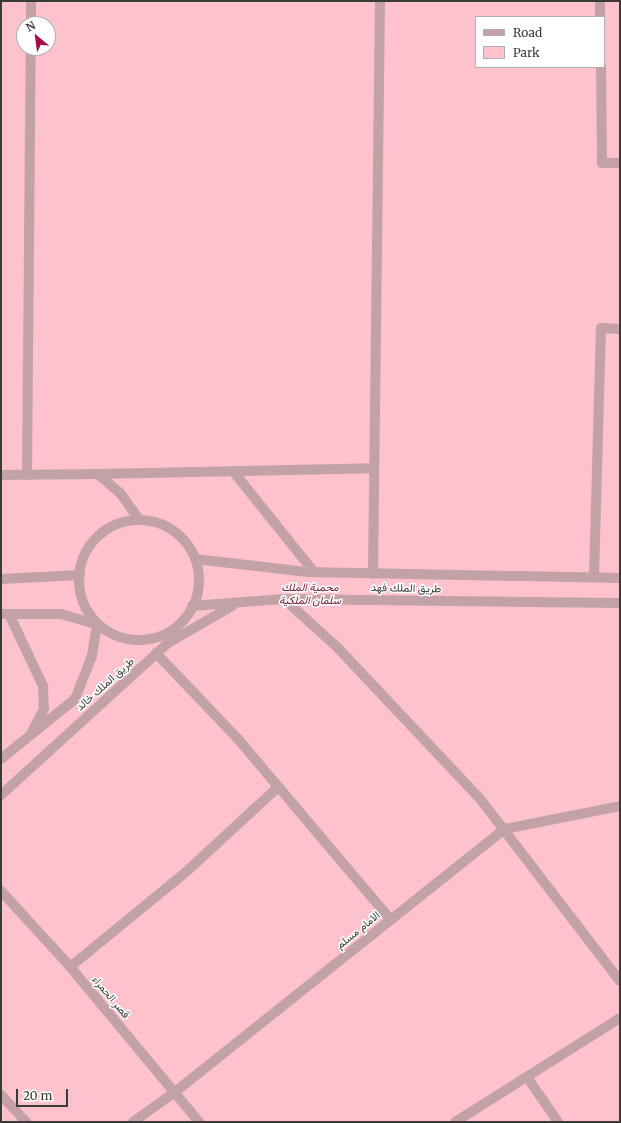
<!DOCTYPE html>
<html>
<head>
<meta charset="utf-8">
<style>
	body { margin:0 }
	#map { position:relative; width:621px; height:1123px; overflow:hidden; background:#f5fcf2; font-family:Merriweather,Vazirmatn,serif }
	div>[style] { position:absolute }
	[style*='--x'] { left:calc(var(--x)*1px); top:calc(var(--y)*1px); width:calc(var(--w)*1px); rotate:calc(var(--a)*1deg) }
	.green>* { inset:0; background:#fec2cd }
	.minor>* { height:10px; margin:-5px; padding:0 5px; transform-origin:5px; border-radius:5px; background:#c3a2a7 }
	.tertiary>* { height:10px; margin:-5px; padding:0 5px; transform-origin:5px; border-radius:5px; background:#c3a2a7 }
	.tertiary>.ring { margin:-5px; padding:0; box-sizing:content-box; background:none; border:10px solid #c3a2a7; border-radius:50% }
	span { translate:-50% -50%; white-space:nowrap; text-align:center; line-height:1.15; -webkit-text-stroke:3px #fff; paint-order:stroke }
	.park-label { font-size:11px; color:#732038; font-style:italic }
	.street-label { font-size:11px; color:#383b37 }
	.frame { position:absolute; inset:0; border:2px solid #383b37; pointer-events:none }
	.legend { position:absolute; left:475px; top:16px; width:130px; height:52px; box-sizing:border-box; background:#fff; border:1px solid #afb1af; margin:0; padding:5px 7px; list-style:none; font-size:12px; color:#383b37 }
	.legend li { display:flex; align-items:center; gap:8px; height:20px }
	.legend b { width:20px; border:1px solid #afb1af }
	.north { position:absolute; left:16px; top:16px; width:40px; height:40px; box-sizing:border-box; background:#fff; border:1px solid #afb1af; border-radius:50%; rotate:331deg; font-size:11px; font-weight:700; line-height:16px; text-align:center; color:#383b37 }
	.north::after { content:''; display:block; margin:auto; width:14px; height:18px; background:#a40d48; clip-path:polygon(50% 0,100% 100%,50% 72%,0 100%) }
	.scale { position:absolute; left:16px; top:1089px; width:52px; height:18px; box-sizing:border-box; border:2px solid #383b37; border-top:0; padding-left:5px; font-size:12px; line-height:14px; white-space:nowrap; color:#383b37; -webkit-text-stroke:3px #fff; paint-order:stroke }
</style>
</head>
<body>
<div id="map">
	<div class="green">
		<div style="clip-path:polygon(evenodd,1px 1px,620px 1px,620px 1122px,1px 1122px,1px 1px,476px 17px,604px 17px,604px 67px,476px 67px,476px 17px,1px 1px,24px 24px,48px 24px,48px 48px,24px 48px,24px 24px)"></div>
	</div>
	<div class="minor">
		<div style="--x:600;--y:1;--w:16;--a:90"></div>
		<div style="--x:31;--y:24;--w:23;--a:-90"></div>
		<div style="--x:601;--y:67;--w:96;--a:89.4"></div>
		<div style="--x:602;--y:163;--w:18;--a:0"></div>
		<div style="--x:233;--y:471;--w:129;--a:51.3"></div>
		<div style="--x:98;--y:474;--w:275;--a:-1.2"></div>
		<div style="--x:1;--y:475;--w:97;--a:-0.6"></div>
		<div style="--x:98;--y:474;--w:30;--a:41"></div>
		<div style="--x:121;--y:494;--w:32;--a:55"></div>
		<div style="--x:27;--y:475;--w:427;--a:-89.5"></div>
		<div style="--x:373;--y:574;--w:573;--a:-89.3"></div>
		<div style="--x:594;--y:577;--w:249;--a:-88.4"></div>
		<div style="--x:601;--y:328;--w:19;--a:3"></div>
		<div style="--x:284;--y:599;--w:72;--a:42.2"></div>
		<div style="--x:337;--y:647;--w:210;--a:46.7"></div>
		<div style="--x:481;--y:800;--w:228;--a:52.5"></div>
		<div style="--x:156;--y:653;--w:119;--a:46.4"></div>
		<div style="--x:238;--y:739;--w:237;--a:49.8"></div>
		<div style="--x:1;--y:891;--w:98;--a:47.5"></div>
		<div style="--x:67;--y:963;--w:207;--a:50.3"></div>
		<div style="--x:70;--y:967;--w:150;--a:-39.3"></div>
		<div style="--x:186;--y:872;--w:125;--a:-42.7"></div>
		<div style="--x:527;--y:1077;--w:55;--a:55.4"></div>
		<div style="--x:1;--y:1095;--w:37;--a:47"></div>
		<div style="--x:133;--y:1122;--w:52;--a:-35.5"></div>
		<div style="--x:175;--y:1092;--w:422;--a:-38.6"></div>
		<div style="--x:505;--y:829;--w:117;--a:-11.3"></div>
		<div style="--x:455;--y:1122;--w:195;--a:-32.2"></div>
	</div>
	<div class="tertiary">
		<div class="ring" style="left:79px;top:520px;width:110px;height:110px"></div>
		<div style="--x:195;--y:559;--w:114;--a:6.6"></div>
		<div style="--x:308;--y:572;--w:312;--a:1.1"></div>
		<div style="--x:1;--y:579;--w:79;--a:-2.9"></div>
		<div style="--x:192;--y:606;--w:92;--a:-4.4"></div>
		<div style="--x:284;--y:599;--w:336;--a:0.7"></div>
		<div style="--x:1;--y:614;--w:60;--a:0"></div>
		<div style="--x:61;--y:614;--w:37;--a:16"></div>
		<div style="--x:97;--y:624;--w:32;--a:99"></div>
		<div style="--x:92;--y:656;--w:46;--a:111.6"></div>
		<div style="--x:75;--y:699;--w:95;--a:141"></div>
		<div style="--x:9;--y:614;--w:80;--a:64.7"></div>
		<div style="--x:43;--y:686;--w:23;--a:88"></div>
		<div style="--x:44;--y:709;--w:24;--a:118"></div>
		<div style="--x:1;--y:795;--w:226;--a:-42.3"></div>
		<div style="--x:168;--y:643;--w:74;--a:-30"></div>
	</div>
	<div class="park-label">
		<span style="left:310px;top:594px">محمية الملك<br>سلمان الملكية</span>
	</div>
	<div class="street-label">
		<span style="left:406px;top:588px;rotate:1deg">طريق الملك فهد</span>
		<span style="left:105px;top:684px;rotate:-42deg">طريق الملك خالد</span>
		<span style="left:358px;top:930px;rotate:-39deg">الامام مسلم</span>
		<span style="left:111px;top:997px;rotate:50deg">قصر الحمراء</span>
	</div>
	<div class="frame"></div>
	<ul class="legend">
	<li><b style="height:5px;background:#c3a2a7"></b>Road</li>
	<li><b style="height:11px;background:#fec2cd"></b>Park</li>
	</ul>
	<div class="north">N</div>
	<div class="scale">20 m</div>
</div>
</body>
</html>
